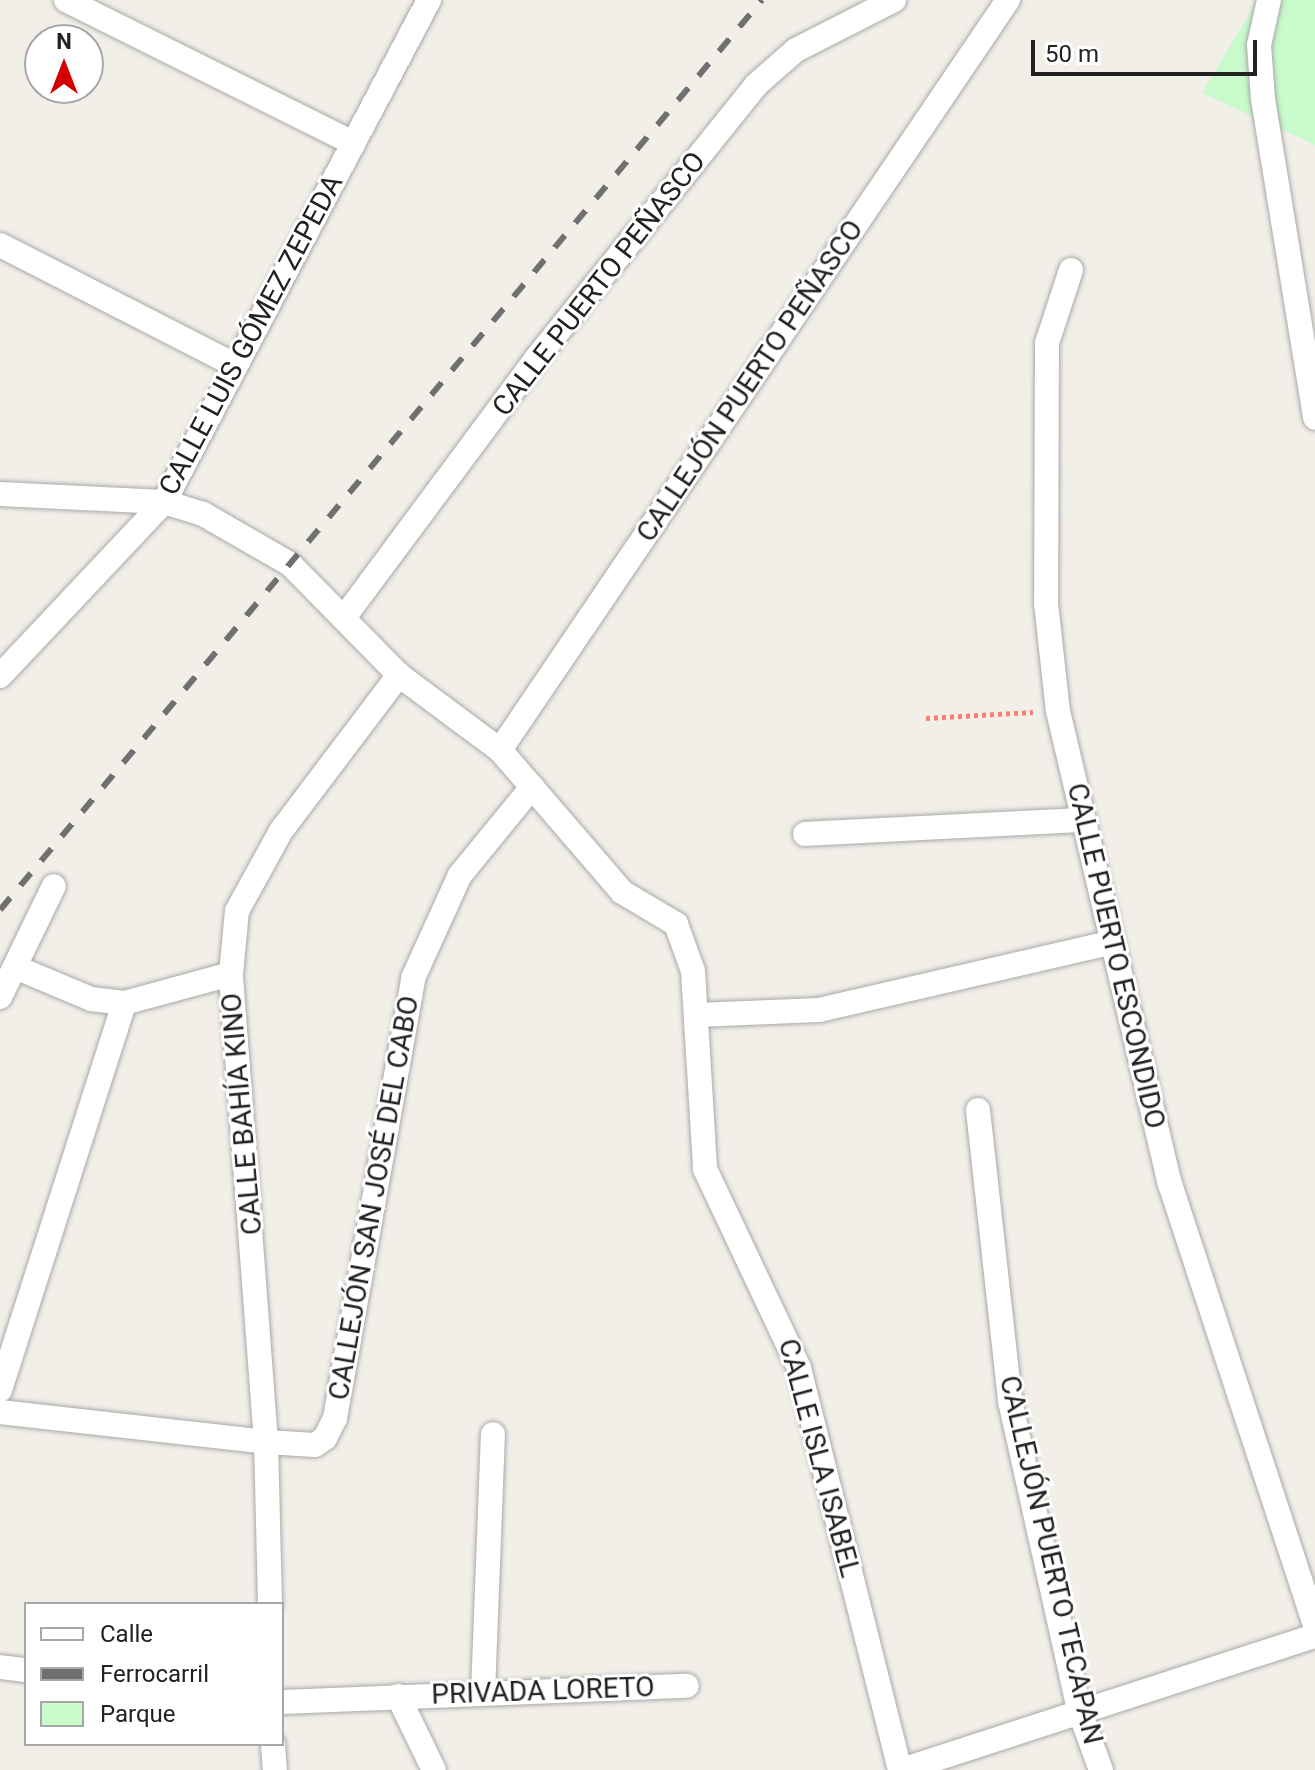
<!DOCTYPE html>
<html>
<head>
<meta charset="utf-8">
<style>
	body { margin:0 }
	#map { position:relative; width:1315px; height:1770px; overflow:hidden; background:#f2efe9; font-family:Roboto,sans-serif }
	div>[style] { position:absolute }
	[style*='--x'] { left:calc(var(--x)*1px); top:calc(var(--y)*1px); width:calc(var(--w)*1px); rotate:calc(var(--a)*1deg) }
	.park>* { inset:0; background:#c8facc }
	.path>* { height:5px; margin-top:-2.5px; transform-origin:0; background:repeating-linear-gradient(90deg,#fa8072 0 4px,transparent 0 8px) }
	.roads { filter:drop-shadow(0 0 2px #a9a9a9) drop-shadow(0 0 2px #a9a9a9) }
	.street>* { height:24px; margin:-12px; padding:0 12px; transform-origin:12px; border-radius:12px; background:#fff }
	.rail>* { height:6px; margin-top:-3px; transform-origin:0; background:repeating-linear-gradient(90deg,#707070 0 16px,transparent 0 32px) }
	span { translate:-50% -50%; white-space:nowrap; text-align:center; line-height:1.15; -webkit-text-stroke:6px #fff; paint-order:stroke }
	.street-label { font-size:28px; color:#222 }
	.legend { position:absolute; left:24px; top:1602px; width:260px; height:144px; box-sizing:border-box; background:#fff; border:2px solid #a7a7a7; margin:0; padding:10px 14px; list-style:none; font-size:24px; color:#222 }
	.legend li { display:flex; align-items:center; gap:16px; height:40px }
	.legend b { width:40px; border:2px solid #a7a7a7 }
	.north { position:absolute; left:24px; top:24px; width:80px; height:80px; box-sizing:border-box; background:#fff; border:2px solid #a7a7a7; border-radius:50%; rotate:0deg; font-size:22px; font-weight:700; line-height:32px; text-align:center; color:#222 }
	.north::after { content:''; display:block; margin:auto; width:28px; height:36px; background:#d40000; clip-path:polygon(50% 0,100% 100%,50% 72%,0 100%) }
	.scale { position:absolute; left:1031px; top:40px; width:226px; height:36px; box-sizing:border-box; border:4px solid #222; border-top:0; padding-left:10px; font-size:24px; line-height:28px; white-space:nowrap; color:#222; -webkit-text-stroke:6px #fff; paint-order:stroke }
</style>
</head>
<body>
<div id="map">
	<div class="park">
		<div style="clip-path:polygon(1258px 0,1315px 0,1315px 145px,1202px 93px)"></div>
	</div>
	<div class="path">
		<div style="--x:926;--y:718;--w:107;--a:-3.2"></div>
	</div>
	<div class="roads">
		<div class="street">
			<div style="--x:66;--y:0;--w:321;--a:26.5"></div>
			<div style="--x:1269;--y:0;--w:46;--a:102.5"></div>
			<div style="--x:1259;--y:45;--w:54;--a:85.8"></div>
			<div style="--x:1263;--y:99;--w:323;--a:80.7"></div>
			<div style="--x:0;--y:245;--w:265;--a:27.1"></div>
			<div style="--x:1071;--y:270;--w:77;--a:108.2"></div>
			<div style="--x:1047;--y:343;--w:260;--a:90.2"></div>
			<div style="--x:1046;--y:603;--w:109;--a:83.7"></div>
			<div style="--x:1058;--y:711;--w:486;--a:76.7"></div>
			<div style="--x:1170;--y:1184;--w:463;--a:71.8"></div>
			<div style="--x:0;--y:494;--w:164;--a:2.8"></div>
			<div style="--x:164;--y:502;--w:41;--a:17.1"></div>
			<div style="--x:203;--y:514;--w:100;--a:29.9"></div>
			<div style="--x:290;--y:564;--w:156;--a:45.5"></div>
			<div style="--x:399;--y:675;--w:126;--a:36.6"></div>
			<div style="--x:500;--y:750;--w:187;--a:49.3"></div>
			<div style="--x:622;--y:892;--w:63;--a:30.7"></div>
			<div style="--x:676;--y:924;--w:50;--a:70.1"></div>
			<div style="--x:693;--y:971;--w:198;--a:86.5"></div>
			<div style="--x:705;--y:1169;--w:220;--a:64.7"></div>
			<div style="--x:799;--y:1368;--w:414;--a:75.9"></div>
			<div style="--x:346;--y:615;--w:319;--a:-53.4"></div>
			<div style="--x:536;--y:359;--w:351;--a:-51.2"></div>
			<div style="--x:756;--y:85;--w:53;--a:-41.2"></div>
			<div style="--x:796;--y:50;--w:110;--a:-27"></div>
			<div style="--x:0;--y:676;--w:239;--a:-46.7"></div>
			<div style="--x:164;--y:502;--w:568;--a:-62.17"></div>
			<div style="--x:500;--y:750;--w:906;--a:-55.89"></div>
			<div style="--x:805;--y:834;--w:279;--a:-2.9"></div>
			<div style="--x:15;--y:967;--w:82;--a:22.8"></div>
			<div style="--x:91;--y:999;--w:33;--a:7"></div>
			<div style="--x:124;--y:1003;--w:111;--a:-15.2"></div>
			<div style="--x:0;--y:997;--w:123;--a:-64.1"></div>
			<div style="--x:697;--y:1015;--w:122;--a:-2.3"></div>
			<div style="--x:819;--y:1010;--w:299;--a:-13"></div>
			<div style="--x:978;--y:1110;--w:293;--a:83.7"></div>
			<div style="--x:1010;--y:1401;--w:317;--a:77.4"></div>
			<div style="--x:1079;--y:1710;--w:64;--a:69.9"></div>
			<div style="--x:0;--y:1390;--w:406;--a:-72.2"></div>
			<div style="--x:0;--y:1412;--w:268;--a:6.4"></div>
			<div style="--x:266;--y:1442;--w:49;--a:3.5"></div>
			<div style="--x:315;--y:1445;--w:12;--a:-35"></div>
			<div style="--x:325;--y:1438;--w:22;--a:-63"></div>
			<div style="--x:335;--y:1418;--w:447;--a:-79.9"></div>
			<div style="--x:413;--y:978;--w:113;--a:-65.5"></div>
			<div style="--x:460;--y:875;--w:114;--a:-50.7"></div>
			<div style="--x:270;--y:1604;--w:162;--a:-91.4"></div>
			<div style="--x:266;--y:1442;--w:469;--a:-94.3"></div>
			<div style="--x:231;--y:974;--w:63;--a:-84.6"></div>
			<div style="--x:237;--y:911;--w:91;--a:-61.2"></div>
			<div style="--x:281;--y:831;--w:196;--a:-52.9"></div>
			<div style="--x:0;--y:1667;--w:26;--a:7"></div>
			<div style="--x:483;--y:1693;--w:259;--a:-87.8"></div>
			<div style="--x:398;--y:1696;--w:82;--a:64.1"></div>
			<div style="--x:282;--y:1702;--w:405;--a:-2.3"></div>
			<div style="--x:273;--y:1744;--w:26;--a:86"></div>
			<div style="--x:902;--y:1770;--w:434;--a:-18"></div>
		</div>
	</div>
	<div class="rail">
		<div style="--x:0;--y:910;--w:1187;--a:-50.06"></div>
	</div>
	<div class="street-label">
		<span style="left:599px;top:284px;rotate:-52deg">CALLE PUERTO PEÑASCO</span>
		<span style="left:251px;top:335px;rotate:-62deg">CALLE LUIS GÓMEZ ZEPEDA</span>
		<span style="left:750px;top:381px;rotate:-56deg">CALLEJÓN PUERTO PEÑASCO</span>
		<span style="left:1116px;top:956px;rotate:77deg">CALLE PUERTO ESCONDIDO</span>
		<span style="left:242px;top:1114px;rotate:-95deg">CALLE BAHÍA KINO</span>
		<span style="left:374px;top:1198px;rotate:-80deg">CALLEJÓN SAN JOSÉ DEL CABO</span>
		<span style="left:819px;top:1458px;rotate:75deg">CALLE ISLA ISABEL</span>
		<span style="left:1051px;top:1560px;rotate:77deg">CALLEJÓN PUERTO TECAPAN</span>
		<span style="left:543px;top:1691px;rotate:-2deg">PRIVADA LORETO</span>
	</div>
	<ul class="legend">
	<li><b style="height:10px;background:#fff"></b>Calle</li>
	<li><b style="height:10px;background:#707070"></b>Ferrocarril</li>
	<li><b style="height:22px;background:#c8facc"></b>Parque</li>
	</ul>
	<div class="north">N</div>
	<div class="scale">50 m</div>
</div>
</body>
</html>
